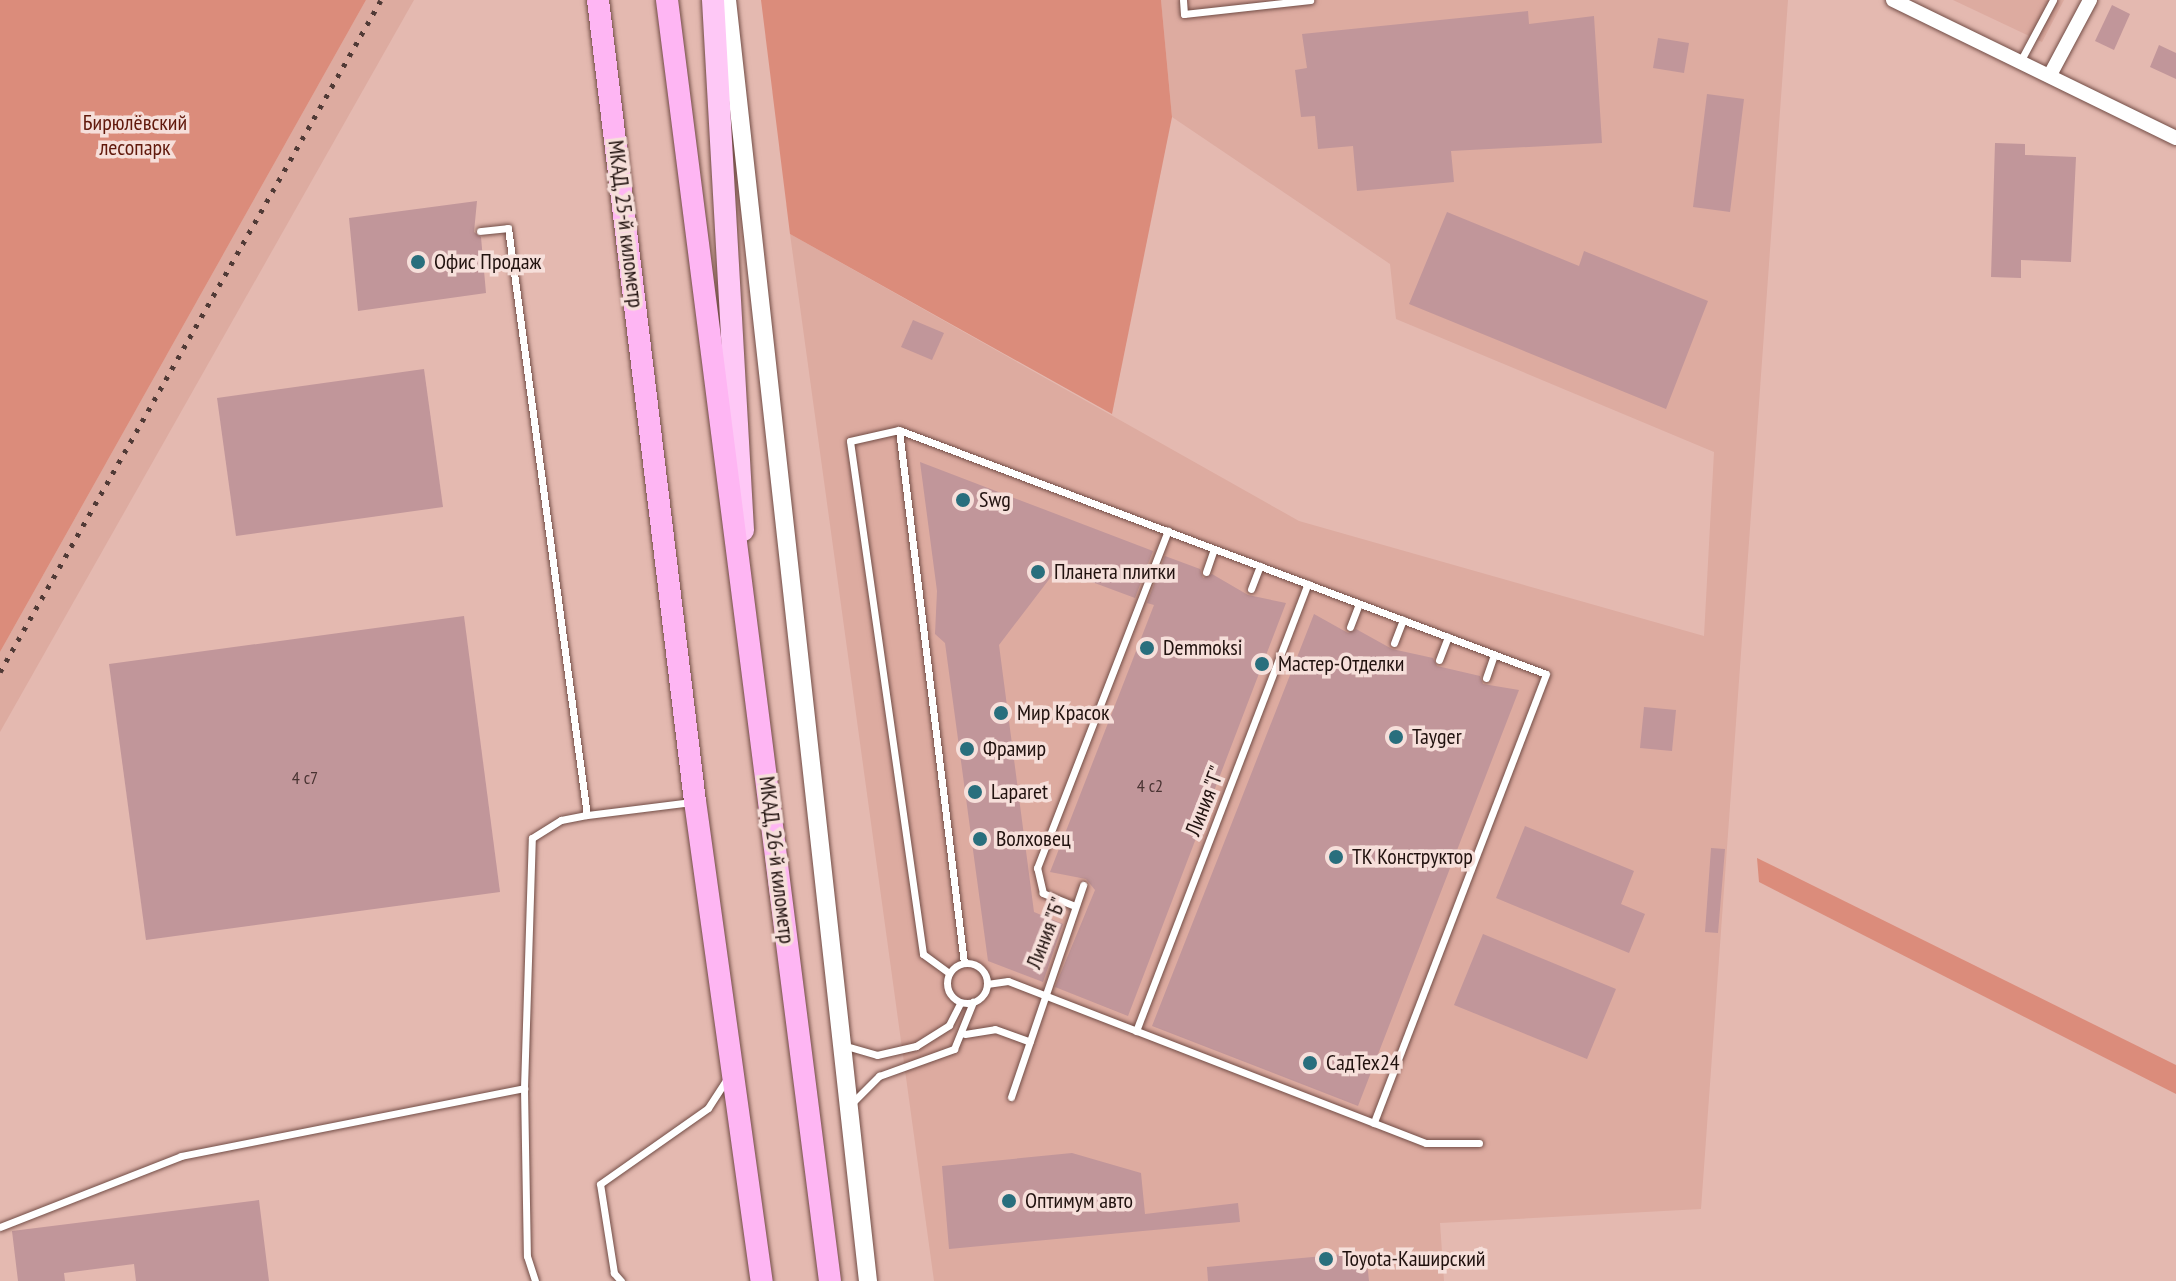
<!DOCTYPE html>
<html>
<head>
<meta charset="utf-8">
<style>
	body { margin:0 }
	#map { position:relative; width:2176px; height:1281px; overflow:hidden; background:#e4b9b0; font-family:"PT Sans Narrow",sans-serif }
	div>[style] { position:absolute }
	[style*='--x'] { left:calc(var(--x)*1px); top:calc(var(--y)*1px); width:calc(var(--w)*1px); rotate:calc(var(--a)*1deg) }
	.built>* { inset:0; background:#ddaba0 }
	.green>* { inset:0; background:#db8c7b }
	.building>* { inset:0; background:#c1969a }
	.roads { filter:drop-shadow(0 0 2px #724d46) drop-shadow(0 0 2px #724d46) }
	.service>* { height:7px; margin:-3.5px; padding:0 3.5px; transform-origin:3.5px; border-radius:3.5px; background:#fff }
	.service>.ring { margin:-3.5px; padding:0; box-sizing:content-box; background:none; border:7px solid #fff; border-radius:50% }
	.minor>* { height:14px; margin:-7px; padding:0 7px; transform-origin:7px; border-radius:7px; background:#fff }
	.tertiary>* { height:18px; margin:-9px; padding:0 9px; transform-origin:9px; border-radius:9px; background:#fff }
	.primary>* { height:22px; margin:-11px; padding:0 11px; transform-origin:11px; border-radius:11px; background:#fec8f6 }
	.trunk>* { height:22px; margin:-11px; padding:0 11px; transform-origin:11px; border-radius:11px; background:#feb6f3 }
	.rail>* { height:5px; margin-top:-2.5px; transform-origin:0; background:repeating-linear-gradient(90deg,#503a36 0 4px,transparent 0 12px) }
	.dots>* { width:22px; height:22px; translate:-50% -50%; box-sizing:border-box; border:4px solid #f6dfda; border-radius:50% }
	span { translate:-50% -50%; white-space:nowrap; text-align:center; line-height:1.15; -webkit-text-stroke:7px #f6dfda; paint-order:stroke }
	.number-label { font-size:18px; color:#493332 }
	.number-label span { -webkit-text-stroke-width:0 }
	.park-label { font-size:22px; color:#61190c }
	.street-label { font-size:22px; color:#21120f }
	.poi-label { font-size:22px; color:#21120f }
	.left { translate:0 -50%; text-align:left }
</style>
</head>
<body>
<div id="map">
	<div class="built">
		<div style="clip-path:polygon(366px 0,414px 0,0 732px,0 652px)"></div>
		<div style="clip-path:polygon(1161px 0,1788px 0,1701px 1209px,1440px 1223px,1444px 1281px,934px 1281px,790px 234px,1299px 521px,1704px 636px,1714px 452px,1396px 319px,1390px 264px,1172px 117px)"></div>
		<div style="clip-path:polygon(1953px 0,2064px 0,2042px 42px)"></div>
	</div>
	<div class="green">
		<div style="clip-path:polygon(0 0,366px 0,0 652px)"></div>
		<div style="clip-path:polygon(761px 0,1161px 0,1172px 117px,1112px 414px,790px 234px)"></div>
		<div style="clip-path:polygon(1757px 858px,2176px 1065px,2176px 1094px,1759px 882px)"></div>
	</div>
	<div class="building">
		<div style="clip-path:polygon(2112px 5px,2130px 14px,2114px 50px,2095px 41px)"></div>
		<div style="clip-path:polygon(1528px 11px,1529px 24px,1594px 16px,1602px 143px,1451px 151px,1454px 182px,1357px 191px,1353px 146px,1318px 149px,1315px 116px,1301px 117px,1295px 70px,1307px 68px,1302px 34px)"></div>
		<div style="clip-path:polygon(1658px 38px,1689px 43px,1684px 73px,1653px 68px)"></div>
		<div style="clip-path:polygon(2159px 45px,2176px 53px,2176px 79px,2150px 67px)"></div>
		<div style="clip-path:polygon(1707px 94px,1744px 99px,1730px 212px,1693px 207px)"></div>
		<div style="clip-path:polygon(1995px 143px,2025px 144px,2025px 155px,2076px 157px,2071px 262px,2021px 260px,2021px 278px,1991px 277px)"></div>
		<div style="clip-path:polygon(477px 201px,474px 232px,481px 237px,486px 293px,358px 311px,349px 218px)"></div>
		<div style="clip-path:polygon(1447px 212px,1579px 266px,1584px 251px,1708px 301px,1666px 409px,1409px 304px)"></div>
		<div style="clip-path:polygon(913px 320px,944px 333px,932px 360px,901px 347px)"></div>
		<div style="clip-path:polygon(424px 369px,443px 507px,236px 536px,217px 398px)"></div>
		<div style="clip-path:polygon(920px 462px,1153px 551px,1135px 598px,1057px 569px,999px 645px,1034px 912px,1063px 924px,1043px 982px,988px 961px,945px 643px,935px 634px,937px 591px)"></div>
		<div style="clip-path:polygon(1165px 556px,1200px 569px,1203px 578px,1212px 574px,1248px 595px,1286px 603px,1128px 1016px,1055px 987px,1095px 890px,1086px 879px,1050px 872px,1154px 605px,1147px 603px)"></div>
		<div style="clip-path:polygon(1314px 614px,1348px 633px,1356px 629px,1392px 649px,1433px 658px,1437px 666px,1480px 676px,1483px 684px,1519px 690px,1358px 1106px,1152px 1026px)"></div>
		<div style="clip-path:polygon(464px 616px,500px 892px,146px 940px,109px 664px)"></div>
		<div style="clip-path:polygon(1644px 707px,1676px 710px,1672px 751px,1640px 748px)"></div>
		<div style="clip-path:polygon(1525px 826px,1634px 871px,1621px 904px,1645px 914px,1629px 953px,1496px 898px)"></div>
		<div style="clip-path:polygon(1711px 848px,1725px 849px,1718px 933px,1705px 932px)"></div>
		<div style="clip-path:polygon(1483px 934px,1616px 989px,1587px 1059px,1454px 1005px)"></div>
		<div style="clip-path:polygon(1072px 1153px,1141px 1173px,1145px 1214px,1238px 1203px,1240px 1222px,949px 1249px,942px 1166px)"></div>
		<div style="clip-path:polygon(259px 1200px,269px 1281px,136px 1281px,134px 1264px,64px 1273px,65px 1281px,18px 1281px,12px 1231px)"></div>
		<div style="clip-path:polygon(1366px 1252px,1369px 1281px,1208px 1281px,1207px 1267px)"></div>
	</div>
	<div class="roads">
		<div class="service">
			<div style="--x:1183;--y:0;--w:14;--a:86"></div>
			<div style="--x:1184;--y:14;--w:127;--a:-6.3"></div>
			<div style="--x:2021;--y:60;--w:68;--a:-61.9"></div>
			<div style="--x:480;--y:231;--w:28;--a:-6"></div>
			<div style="--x:508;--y:228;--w:592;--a:82.34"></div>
			<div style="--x:587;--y:815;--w:106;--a:-7.1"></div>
			<div style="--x:899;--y:430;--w:537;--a:83.05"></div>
			<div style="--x:1206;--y:572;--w:24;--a:-71"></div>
			<div style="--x:1251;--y:589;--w:25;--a:-69"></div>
			<div style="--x:1350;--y:627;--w:25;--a:-69"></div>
			<div style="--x:1394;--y:643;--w:25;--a:-69"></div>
			<div style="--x:1439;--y:660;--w:25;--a:-69"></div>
			<div style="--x:1486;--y:678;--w:24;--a:-71"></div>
			<div style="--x:1075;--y:906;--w:35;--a:-158"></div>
			<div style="--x:1043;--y:893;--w:26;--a:-103"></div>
			<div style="--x:1037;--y:868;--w:362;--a:-68.8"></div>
			<div class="ring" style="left:947px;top:963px;width:33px;height:33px"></div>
			<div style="--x:949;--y:973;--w:32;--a:-144"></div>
			<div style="--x:923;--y:954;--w:518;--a:-98.1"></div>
			<div style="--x:850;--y:441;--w:50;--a:-12.7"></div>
			<div style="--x:899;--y:430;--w:691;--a:20.66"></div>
			<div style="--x:1546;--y:674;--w:481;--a:111"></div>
			<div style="--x:987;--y:984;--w:21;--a:-8"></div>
			<div style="--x:1008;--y:981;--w:448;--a:21.2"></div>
			<div style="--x:1426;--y:1143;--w:53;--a:0"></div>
			<div style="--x:1136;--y:1031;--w:479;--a:-69"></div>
			<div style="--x:965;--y:1034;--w:30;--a:-9"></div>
			<div style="--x:995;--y:1029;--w:37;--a:20"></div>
			<div style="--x:846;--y:1046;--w:32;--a:16"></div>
			<div style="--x:877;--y:1055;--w:40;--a:-13"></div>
			<div style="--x:916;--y:1046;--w:39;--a:-32"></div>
			<div style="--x:949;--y:1025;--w:25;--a:-63"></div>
			<div style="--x:524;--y:1088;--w:168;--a:89"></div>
			<div style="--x:527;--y:1256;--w:26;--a:72"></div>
			<div style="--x:1011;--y:1097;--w:224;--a:-71.2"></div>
			<div style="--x:853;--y:1102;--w:37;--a:-45"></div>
			<div style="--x:879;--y:1076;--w:80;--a:-19.8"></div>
			<div style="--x:954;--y:1049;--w:51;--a:-68"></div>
			<div style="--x:0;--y:1227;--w:194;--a:-21.4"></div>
			<div style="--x:181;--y:1156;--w:350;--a:-11.2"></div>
			<div style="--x:524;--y:1088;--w:250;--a:-88.2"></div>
			<div style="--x:532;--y:838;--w:34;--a:-32"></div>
			<div style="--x:561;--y:820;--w:26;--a:-11"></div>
			<div style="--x:621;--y:1281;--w:11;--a:-131"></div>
			<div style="--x:614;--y:1273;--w:90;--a:-98.9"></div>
			<div style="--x:600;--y:1184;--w:132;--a:-35.1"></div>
			<div style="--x:708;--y:1108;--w:35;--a:-57"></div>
		</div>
		<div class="minor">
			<div style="--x:1893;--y:0;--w:315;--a:26"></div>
			<div style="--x:2050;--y:75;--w:85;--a:-61.9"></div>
		</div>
		<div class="tertiary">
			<div style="--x:727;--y:0;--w:1289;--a:83.72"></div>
		</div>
		<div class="primary">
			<div style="--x:713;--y:0;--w:531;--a:86.76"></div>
		</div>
		<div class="trunk">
			<div style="--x:598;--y:0;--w:807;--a:83.1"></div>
			<div style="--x:695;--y:801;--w:485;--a:82.1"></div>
			<div style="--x:667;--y:0;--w:1291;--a:82.75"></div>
		</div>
	</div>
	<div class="rail">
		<div style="--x:0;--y:672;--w:772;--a:-60.45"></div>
	</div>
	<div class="dots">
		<div style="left:418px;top:262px;background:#296f7d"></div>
		<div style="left:963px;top:500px;background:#296f7d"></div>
		<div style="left:1038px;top:572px;background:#296f7d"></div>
		<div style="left:1147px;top:648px;background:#296f7d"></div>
		<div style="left:1262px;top:664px;background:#296f7d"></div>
		<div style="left:1001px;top:713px;background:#296f7d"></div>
		<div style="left:1396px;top:737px;background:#296f7d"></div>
		<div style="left:967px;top:749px;background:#296f7d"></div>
		<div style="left:975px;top:792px;background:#296f7d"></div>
		<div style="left:980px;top:839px;background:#296f7d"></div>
		<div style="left:1336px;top:857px;background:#296f7d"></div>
		<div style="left:1310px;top:1063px;background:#296f7d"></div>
		<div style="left:1009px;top:1201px;background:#296f7d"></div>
		<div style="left:1326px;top:1259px;background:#296f7d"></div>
	</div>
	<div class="number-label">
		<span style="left:305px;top:778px">4 с7</span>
		<span style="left:1150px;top:786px">4 с2</span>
	</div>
	<div class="park-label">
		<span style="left:135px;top:135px">Бирюлёвский<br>лесопарк</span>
	</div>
	<div class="street-label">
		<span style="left:626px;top:224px;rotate:83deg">МКАД, 25-й километр</span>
		<span style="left:1205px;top:801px;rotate:-69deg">Линия "Г"</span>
		<span style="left:777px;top:860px;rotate:83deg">МКАД, 26-й километр</span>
		<span style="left:1046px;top:933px;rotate:-69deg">Линия "Б"</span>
	</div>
	<div class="poi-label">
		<span class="left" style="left:434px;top:262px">Офис Продаж</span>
		<span class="left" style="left:979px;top:500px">Swg</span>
		<span class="left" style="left:1054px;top:572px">Планета плитки</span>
		<span class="left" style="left:1163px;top:648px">Demmoksi</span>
		<span class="left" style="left:1278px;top:664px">Мастер-Отделки</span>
		<span class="left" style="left:1017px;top:713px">Мир Красок</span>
		<span class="left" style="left:1412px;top:737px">Tayger</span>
		<span class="left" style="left:983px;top:749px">Фрамир</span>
		<span class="left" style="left:991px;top:792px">Laparet</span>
		<span class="left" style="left:996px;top:839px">Волховец</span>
		<span class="left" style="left:1352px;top:857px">ТК Конструктор</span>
		<span class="left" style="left:1326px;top:1063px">СадТех24</span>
		<span class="left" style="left:1025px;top:1201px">Оптимум авто</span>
		<span class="left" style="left:1342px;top:1259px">Toyota-Каширский</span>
	</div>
</div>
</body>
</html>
